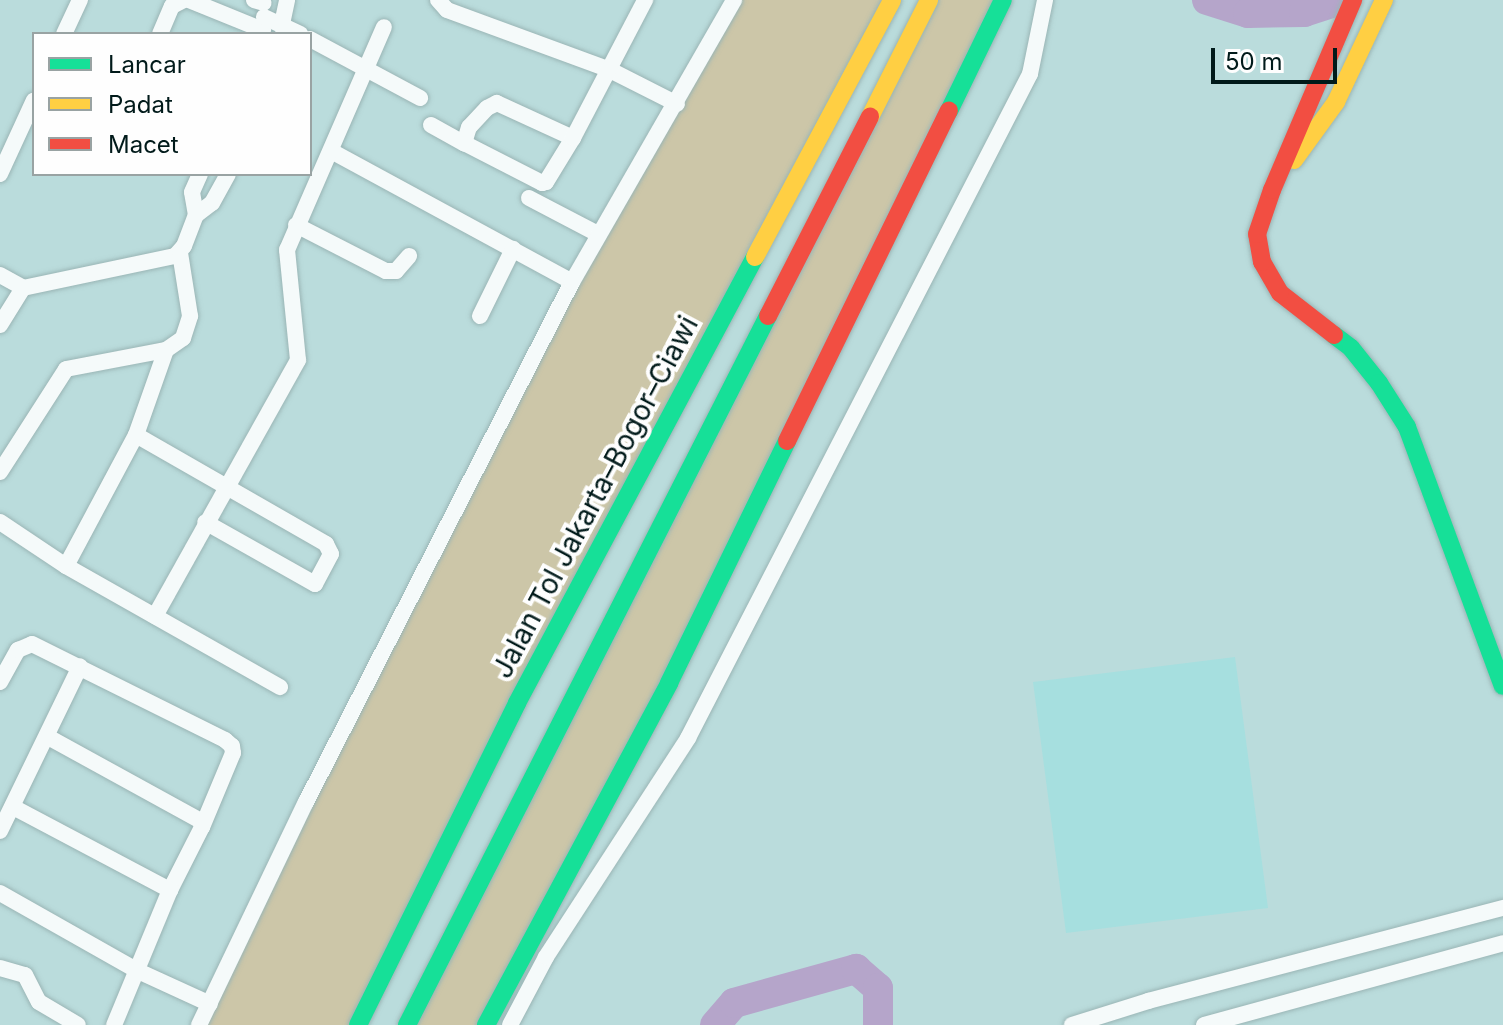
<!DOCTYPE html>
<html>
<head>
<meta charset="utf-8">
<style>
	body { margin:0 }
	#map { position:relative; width:1503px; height:1025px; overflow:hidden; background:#badcdc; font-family:Inter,sans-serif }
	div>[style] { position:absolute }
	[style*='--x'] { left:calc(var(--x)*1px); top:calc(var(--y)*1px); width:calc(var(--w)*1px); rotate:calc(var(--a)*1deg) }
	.built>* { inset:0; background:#a6dfdf }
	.green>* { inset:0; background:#ccc6a8 }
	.river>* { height:30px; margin:-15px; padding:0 15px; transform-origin:15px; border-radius:15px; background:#b5a5ca }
	.roads { filter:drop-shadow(0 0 2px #9ab5b5) drop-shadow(0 0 2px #9ab5b5) }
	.street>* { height:16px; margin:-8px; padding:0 8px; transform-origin:8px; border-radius:8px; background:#f5fafa }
	.fast>* { height:18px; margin:-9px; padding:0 9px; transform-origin:9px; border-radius:9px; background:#16e098 }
	.slow>* { height:18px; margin:-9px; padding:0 9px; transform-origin:9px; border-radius:9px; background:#ffcf43 }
	.jam>* { height:18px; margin:-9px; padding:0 9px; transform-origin:9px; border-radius:9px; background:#f24e42 }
	span { translate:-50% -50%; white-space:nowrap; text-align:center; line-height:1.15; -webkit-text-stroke:8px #fefefe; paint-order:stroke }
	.street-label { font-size:28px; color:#011a1a }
	.legend { position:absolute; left:32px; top:32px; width:280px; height:144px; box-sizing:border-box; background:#fefefe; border:2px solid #99a3a3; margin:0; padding:10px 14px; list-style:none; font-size:24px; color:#011a1a }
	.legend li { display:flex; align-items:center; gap:16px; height:40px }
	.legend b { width:40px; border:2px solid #99a3a3 }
	.scale { position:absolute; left:1211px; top:48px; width:126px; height:36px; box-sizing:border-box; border:4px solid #011a1a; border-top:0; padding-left:10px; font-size:24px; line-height:28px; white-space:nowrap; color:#011a1a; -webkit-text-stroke:6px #fefefe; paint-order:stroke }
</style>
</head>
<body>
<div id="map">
	<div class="built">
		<div style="clip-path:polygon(1235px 657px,1268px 908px,1066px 933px,1033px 682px)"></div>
	</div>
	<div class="green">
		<div style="clip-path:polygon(734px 0,892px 0,358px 1025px,197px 1025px,598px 234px)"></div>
		<div style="clip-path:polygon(929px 0,1003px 0,487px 1025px,411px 1025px)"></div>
	</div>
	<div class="river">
		<div style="--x:1207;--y:0;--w:43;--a:17.6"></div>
		<div style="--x:1248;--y:13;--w:56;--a:-1"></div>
		<div style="--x:1304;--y:12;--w:38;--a:-18"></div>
		<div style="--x:715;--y:1025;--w:29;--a:-49"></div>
		<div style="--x:734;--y:1003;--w:127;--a:-15.6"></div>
		<div style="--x:856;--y:969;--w:29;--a:41"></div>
		<div style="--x:878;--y:988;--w:37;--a:90"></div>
	</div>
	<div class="roads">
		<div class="street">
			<div style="--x:189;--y:0;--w:80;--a:22.1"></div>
			<div style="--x:254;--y:0;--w:10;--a:17"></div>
			<div style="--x:438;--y:0;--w:13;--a:48"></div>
			<div style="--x:447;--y:10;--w:174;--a:20.2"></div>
			<div style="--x:610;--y:70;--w:75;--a:26.9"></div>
			<div style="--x:264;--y:17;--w:40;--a:25"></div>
			<div style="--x:64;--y:34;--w:38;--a:-65"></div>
			<div style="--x:160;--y:34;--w:30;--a:-67"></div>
			<div style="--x:172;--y:6;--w:13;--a:-27"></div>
			<div style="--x:284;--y:34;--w:10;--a:-101"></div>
			<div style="--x:282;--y:24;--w:25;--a:-78"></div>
			<div style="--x:310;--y:39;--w:125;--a:28.2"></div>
			<div style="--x:431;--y:125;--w:38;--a:29"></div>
			<div style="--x:573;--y:138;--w:84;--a:-155.3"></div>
			<div style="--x:497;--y:103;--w:11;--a:153"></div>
			<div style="--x:487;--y:108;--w:26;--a:133"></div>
			<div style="--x:469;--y:127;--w:17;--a:107"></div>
			<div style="--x:464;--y:143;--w:88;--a:27.1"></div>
			<div style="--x:542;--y:183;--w:4;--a:-14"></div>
			<div style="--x:546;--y:182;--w:52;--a:-58.5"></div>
			<div style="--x:573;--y:138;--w:156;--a:-62.4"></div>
			<div style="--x:333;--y:152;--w:272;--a:28.5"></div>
			<div style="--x:0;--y:174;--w:81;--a:-65.3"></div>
			<div style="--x:529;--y:198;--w:78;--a:27.6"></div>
			<div style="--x:196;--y:215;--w:23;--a:-100"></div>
			<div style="--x:192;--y:192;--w:20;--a:-66"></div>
			<div style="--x:296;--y:225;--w:101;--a:27.1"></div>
			<div style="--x:386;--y:271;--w:10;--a:0"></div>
			<div style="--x:396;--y:271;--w:20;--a:-49"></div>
			<div style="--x:0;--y:275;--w:26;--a:29"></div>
			<div style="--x:480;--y:316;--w:75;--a:-63.8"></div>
			<div style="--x:0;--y:325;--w:44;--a:-58.1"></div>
			<div style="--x:23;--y:288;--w:155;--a:-11.9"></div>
			<div style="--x:175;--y:256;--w:13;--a:-48"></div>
			<div style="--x:184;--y:246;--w:33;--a:-69"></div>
			<div style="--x:196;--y:215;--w:20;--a:-37"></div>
			<div style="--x:212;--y:203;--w:33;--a:-61"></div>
			<div style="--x:136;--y:435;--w:219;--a:29.8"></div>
			<div style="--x:326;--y:544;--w:11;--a:63"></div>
			<div style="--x:331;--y:554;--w:34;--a:118"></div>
			<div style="--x:315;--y:584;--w:126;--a:-150.6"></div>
			<div style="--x:0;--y:472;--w:122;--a:-57.3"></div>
			<div style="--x:66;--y:369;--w:102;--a:-10.8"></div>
			<div style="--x:166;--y:350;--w:21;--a:-35"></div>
			<div style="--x:183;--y:338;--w:23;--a:-72"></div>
			<div style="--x:190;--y:316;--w:64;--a:-99"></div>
			<div style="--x:0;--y:522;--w:79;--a:33.7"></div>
			<div style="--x:66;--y:566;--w:246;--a:29.5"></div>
			<div style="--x:66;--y:566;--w:149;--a:-61.9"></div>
			<div style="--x:136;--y:435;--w:90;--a:-70.6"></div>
			<div style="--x:155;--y:616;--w:293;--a:-60.8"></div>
			<div style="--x:298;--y:360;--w:111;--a:-95.7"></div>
			<div style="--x:287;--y:250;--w:243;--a:-66.5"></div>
			<div style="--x:0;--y:682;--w:37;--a:-61"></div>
			<div style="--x:18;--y:650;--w:15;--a:-23"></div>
			<div style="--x:32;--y:644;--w:216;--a:26.4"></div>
			<div style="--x:225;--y:740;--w:9;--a:41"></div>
			<div style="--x:232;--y:746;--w:7;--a:82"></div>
			<div style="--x:233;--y:753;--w:80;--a:112.7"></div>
			<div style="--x:48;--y:737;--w:175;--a:28.8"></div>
			<div style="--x:201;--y:821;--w:6;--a:81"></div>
			<div style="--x:202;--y:827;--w:71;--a:116.9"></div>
			<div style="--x:170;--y:890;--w:146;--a:112.5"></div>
			<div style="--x:13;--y:807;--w:178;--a:27.9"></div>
			<div style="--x:0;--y:831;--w:183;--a:-64.1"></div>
			<div style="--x:0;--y:893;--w:159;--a:29.5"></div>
			<div style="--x:138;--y:971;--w:79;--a:24.6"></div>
			<div style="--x:0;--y:968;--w:26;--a:16"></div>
			<div style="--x:25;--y:975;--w:30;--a:63"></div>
			<div style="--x:39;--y:1002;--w:45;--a:30.5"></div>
			<div style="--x:199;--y:1025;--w:247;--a:-64.4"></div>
			<div style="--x:306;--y:802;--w:584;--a:-62.91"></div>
			<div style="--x:572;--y:282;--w:325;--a:-60.1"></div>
			<div style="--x:510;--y:1025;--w:77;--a:-62.1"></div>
			<div style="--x:546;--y:957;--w:261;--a:-57"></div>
			<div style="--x:688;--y:738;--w:747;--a:-62.75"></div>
			<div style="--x:1030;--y:74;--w:76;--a:-78.5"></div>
			<div style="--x:1072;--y:1025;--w:80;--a:-17.5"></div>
			<div style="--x:1148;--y:1001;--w:367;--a:-14.7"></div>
			<div style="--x:1204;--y:1025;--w:310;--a:-15.3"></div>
		</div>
		<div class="fast">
			<div style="--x:949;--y:111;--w:123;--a:-64.1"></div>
			<div style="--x:1334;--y:335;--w:21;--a:37"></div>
			<div style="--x:1351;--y:348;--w:45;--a:51.3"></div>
			<div style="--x:1379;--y:383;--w:52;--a:57.5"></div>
			<div style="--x:1407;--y:427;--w:276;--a:69.7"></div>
			<div style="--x:358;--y:1025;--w:359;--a:-63.7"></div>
			<div style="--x:517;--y:703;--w:506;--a:-61.91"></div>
			<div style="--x:407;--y:1025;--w:796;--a:-63.02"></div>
			<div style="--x:486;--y:1025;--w:388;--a:-61.8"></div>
			<div style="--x:669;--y:683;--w:269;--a:-64"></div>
		</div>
		<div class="slow">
			<div style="--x:870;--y:117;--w:131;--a:-63.2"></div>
			<div style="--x:1294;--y:160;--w:72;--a:-54.1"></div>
			<div style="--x:1336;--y:102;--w:113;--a:-64.8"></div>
			<div style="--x:755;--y:257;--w:291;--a:-61.9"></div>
		</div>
		<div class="jam">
			<div style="--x:768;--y:316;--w:224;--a:-62.9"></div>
			<div style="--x:1334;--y:335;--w:68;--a:-142.1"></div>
			<div style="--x:1280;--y:293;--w:36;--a:-120"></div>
			<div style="--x:1262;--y:262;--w:28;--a:-100"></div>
			<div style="--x:1257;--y:234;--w:46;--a:-71.2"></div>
			<div style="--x:1272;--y:190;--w:207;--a:-66.9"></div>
			<div style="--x:787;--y:441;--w:368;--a:-63.9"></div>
		</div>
	</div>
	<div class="street-label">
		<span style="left:595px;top:497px;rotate:-62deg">Jalan Tol Jakarta–Bogor–Ciawi</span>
	</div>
	<ul class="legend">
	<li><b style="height:10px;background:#16e098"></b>Lancar</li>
	<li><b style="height:10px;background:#ffcf43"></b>Padat</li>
	<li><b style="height:10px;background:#f24e42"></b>Macet</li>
	</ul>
	<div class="scale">50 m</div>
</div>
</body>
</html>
